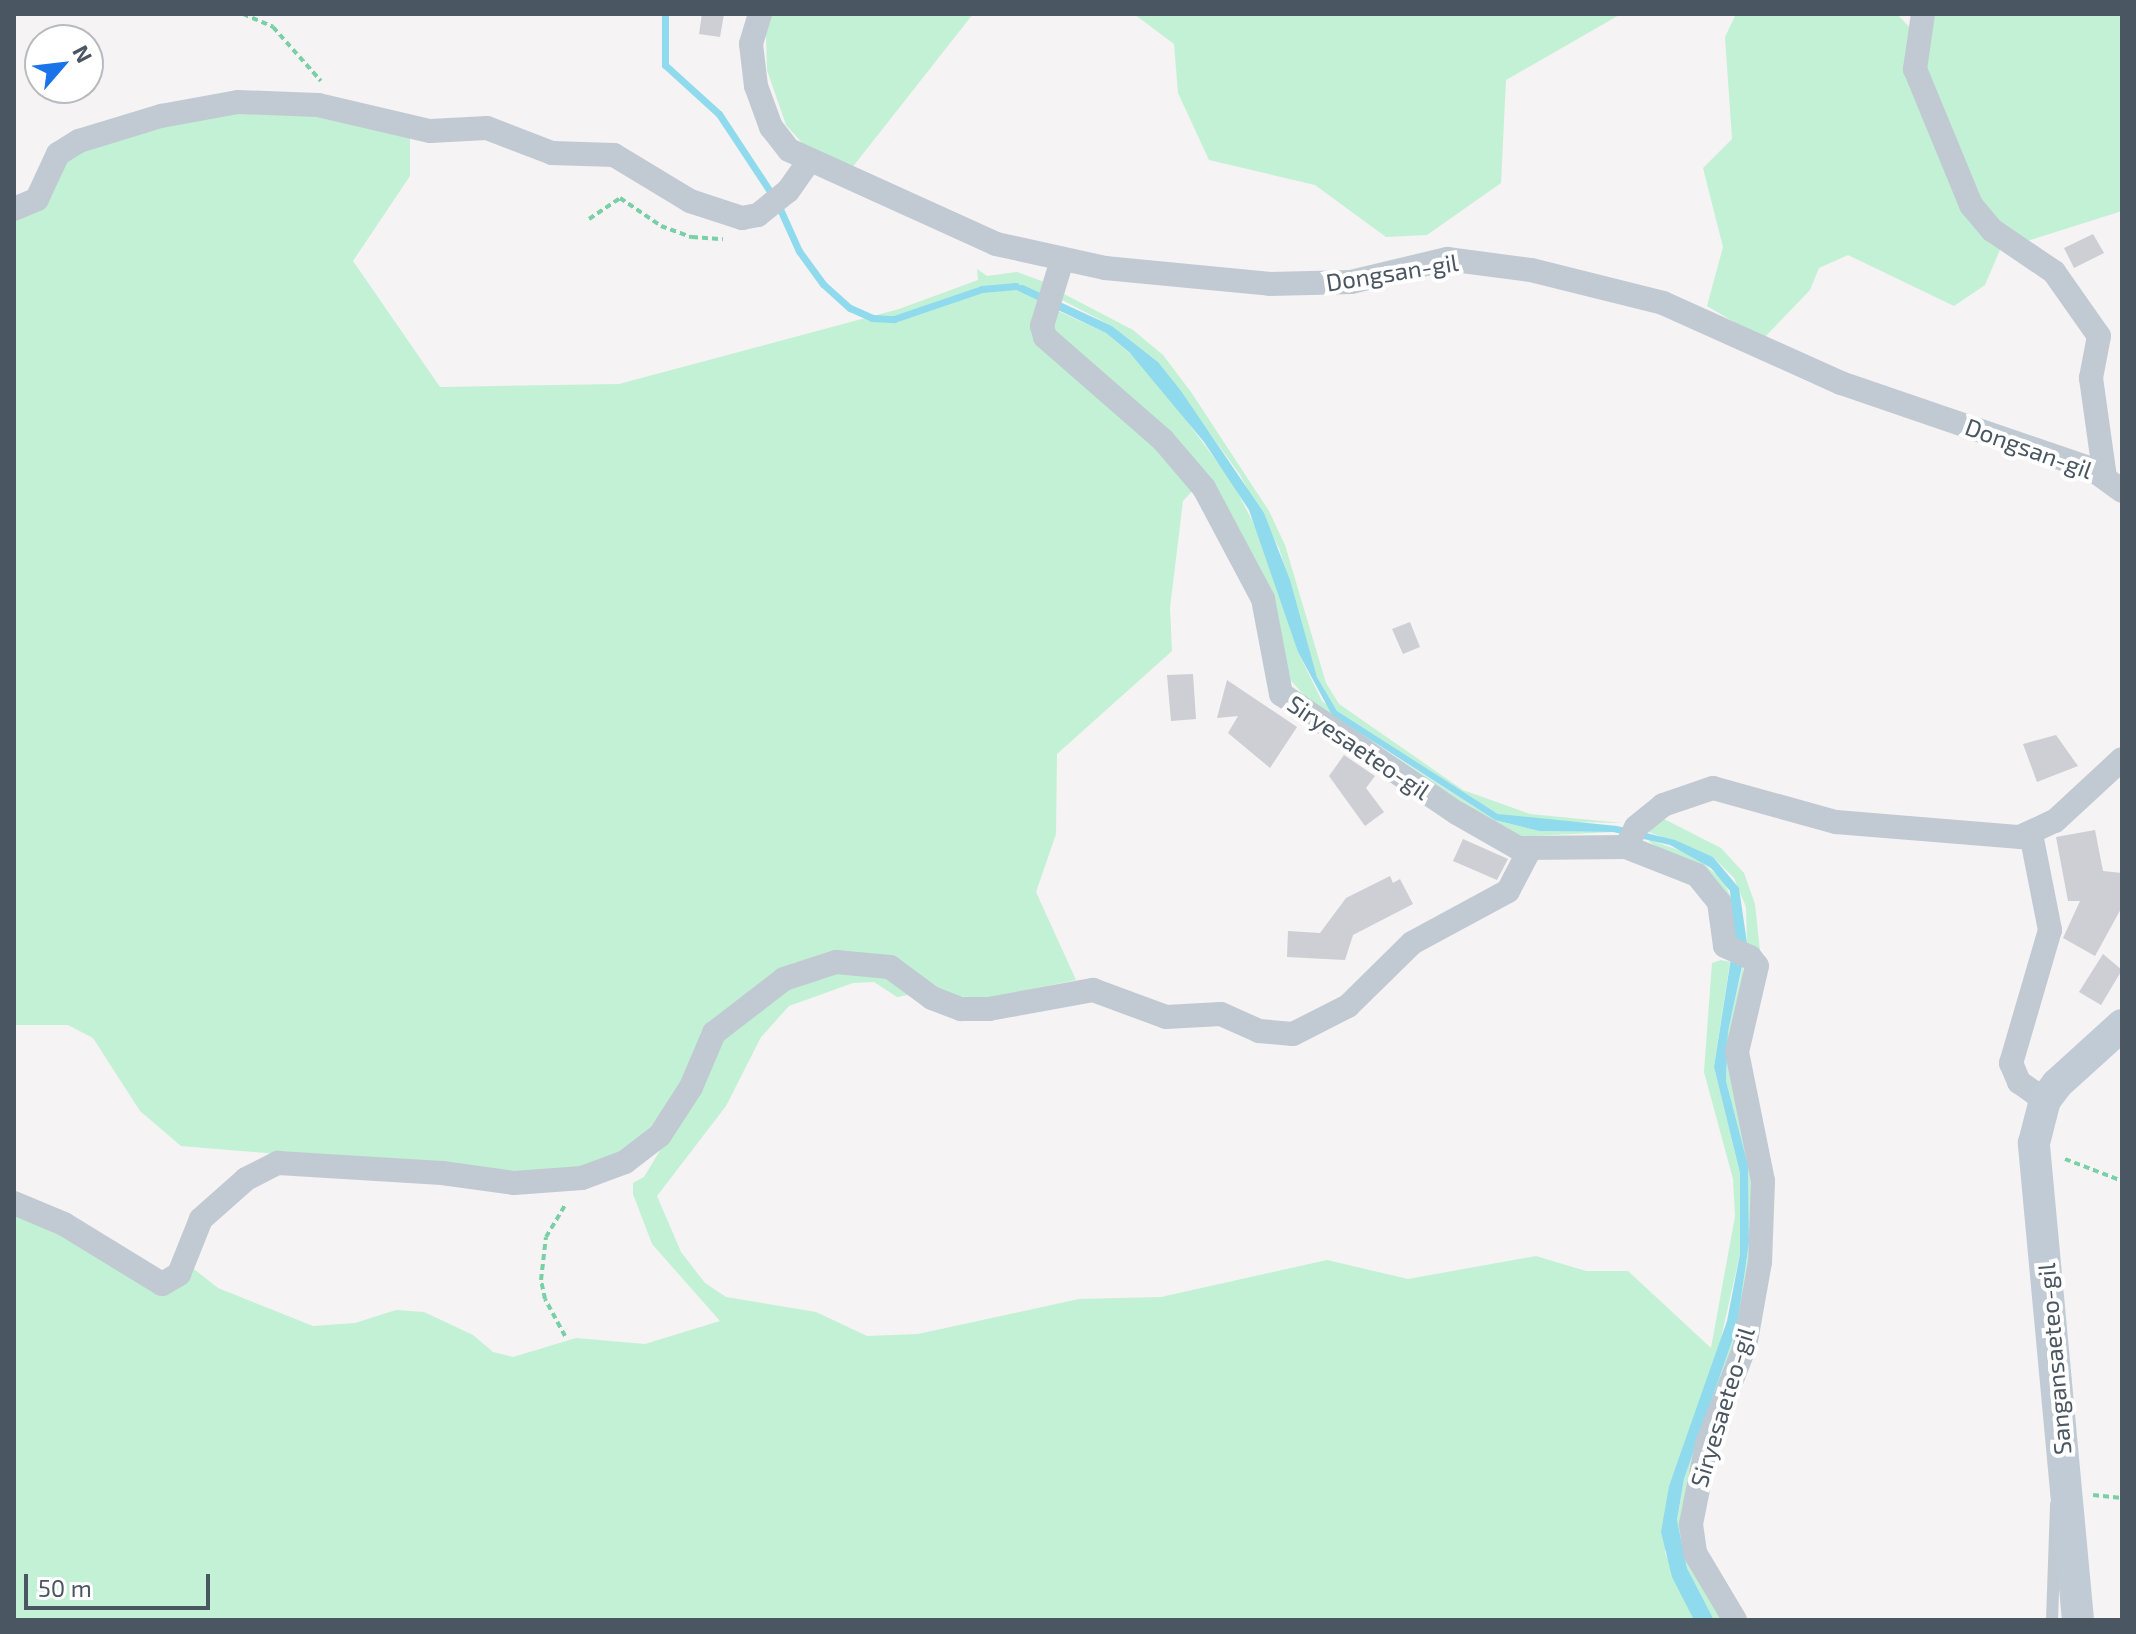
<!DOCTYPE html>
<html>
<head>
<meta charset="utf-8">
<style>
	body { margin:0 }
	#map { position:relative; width:2136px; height:1634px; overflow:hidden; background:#f5f3f3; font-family:"Exo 2",sans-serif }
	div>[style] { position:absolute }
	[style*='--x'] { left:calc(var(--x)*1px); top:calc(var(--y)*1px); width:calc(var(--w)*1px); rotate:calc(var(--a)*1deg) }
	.green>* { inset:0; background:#c3f1d5 }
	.water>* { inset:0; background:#90daee }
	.stream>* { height:7px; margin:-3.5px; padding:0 3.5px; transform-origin:3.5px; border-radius:3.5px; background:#90daee }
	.building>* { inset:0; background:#cdcfd5 }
	.path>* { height:4px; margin-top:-2px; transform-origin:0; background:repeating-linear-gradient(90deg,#7ad0a6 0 6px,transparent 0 10px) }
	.lane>* { height:12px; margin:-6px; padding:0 6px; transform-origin:6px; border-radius:6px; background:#c1cad2 }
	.street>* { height:24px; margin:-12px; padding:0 12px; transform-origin:12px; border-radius:12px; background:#c1cad2 }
	.secondary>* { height:32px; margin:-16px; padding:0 16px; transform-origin:16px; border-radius:16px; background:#c1cbd6 }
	span { translate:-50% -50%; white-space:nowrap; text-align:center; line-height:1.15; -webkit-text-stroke:8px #fff; paint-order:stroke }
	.street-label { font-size:24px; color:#4a5661 }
	.frame { position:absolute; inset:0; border:16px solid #4a5661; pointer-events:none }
	.north { position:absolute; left:24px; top:24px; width:80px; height:80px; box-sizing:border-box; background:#fff; border:2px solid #b7bbc0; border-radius:50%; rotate:62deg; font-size:22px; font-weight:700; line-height:32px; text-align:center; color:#4a5661 }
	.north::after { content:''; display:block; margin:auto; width:28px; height:36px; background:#1a73e8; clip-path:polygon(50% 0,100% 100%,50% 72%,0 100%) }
	.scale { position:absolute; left:24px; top:1574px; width:186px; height:36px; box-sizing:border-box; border:4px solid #4a5661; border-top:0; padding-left:10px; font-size:24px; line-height:28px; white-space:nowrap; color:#4a5661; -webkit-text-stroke:6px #fff; paint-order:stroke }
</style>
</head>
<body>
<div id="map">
	<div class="green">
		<div style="clip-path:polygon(772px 14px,973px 14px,851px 169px,803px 144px,786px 125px,767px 70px,766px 33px)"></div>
		<div style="clip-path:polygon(1134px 14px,1621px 14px,1506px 80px,1501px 183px,1427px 235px,1386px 237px,1315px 185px,1209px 160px,1178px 93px,1174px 44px)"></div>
		<div style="clip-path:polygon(1736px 14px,1897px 14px,1912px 30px,1907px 40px,2002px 245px,1985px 285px,1954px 306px,1848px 255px,1819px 268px,1810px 290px,1763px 339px,1707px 306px,1723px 247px,1703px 168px,1732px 139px,1725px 37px)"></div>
		<div style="clip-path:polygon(1927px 14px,2122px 14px,2122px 211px,2024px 242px,1988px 219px,1929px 95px,1921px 36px)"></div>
		<div style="clip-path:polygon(294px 111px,410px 135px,410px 176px,353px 261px,440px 387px,619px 384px,899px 309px,978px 280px,977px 269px,987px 276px,1017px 272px,1047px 283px,1038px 319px,1194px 489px,1183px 501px,1170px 608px,1172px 651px,1057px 754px,1056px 834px,1036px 892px,1076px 980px,988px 998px,949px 996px,904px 969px,783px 973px,691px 1074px,635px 1147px,559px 1177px,181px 1146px,140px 1111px,93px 1038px,68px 1025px,14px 1025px,14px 213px,62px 157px,210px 114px)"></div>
		<div style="clip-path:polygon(1064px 294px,1133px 330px,1163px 355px,1191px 392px,1269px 511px,1285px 545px,1326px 683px,1339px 704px,1463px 790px,1530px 814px,1622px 823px,1533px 821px,1498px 814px,1337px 711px,1317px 677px,1279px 548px,1240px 475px,1158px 362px,1112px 326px,1062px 300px)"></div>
		<div style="clip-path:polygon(1058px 311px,1106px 333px,1148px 369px,1232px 482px,1265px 545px,1298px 652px,1322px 701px,1377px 745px,1495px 820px,1539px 831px,1613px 832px,1516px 837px,1313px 705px,1284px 673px,1239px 538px,1052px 332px)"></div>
		<div style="clip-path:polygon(1662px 818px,1721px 848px,1744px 873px,1755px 904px,1760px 951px,1747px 943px,1746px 907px,1734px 878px,1713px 857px,1649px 832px)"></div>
		<div style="clip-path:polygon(1647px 839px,1693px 855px,1723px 880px,1734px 904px,1734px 939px,1729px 917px)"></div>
		<div style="clip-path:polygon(1721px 960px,1730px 962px,1714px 1067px,1740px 1173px,1740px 1254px,1716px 1360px,1669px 1486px,1665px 1553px,1694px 1620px,14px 1620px,14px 1209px,134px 1276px,190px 1266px,218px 1288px,313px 1326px,355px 1323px,396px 1310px,424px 1312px,473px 1335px,493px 1352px,513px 1357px,576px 1338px,645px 1344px,720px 1321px,652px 1244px,633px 1194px,633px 1183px,644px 1177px,682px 1114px,711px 1044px,798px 979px,876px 967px,913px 994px,897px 997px,874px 982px,853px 983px,789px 1006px,761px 1037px,726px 1106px,657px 1196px,681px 1252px,705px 1283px,726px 1297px,816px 1312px,867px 1336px,918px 1334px,1079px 1299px,1161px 1297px,1327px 1260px,1408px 1279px,1536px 1256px,1586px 1271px,1628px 1271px,1711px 1348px,1735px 1216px,1733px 1179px,1704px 1072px,1712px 963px)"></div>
		<div style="clip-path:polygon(1743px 965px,1754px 1162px,1745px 1315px,1690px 1556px,1725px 1620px,1714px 1620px,1687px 1568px,1677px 1521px,1684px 1479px,1737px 1327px,1749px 1242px,1748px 1165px,1726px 1081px,1728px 1032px)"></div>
	</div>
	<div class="water">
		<div style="clip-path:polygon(1023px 285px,1112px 326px,1158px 362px,1181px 391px,1264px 513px,1290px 580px,1317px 677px,1337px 711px,1498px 814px,1617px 826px,1675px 840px,1713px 857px,1739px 888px,1747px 943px,1728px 1032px,1726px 1081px,1748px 1165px,1749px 1242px,1737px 1327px,1684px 1479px,1677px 1520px,1687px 1568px,1714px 1620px,1694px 1620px,1672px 1577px,1661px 1532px,1669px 1486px,1727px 1321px,1740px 1254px,1740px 1173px,1714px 1067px,1734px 939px,1730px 891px,1711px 868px,1670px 845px,1613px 832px,1539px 831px,1495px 820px,1332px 715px,1298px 652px,1249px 510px,1204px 442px,1130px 353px,1106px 333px,1008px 286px)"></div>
	</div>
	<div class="stream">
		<div style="--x:665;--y:14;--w:51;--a:90"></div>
		<div style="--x:665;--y:65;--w:73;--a:42.2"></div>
		<div style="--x:719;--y:114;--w:95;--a:56.6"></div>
		<div style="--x:780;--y:209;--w:46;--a:65.7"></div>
		<div style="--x:799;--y:251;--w:41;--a:54"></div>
		<div style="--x:823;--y:284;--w:36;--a:42"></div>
		<div style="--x:850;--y:308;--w:24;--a:24"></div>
		<div style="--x:872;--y:318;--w:22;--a:3"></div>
		<div style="--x:894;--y:319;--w:93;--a:-18.8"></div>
		<div style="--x:982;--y:289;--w:34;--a:-5"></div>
	</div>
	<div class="building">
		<div style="clip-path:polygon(702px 14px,724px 14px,720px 37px,699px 34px)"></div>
		<div style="clip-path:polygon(2093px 234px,2104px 253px,2074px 268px,2064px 248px)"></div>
		<div style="clip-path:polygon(1410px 622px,1420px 647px,1403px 654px,1392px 629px)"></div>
		<div style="clip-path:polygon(1193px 674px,1196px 719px,1171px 721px,1167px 675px)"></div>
		<div style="clip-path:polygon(1227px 680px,1297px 727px,1270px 768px,1228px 733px,1238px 716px,1217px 718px)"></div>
		<div style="clip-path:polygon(2056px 735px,2078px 766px,2037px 782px,2023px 744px)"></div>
		<div style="clip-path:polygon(1344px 755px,1375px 776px,1366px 788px,1384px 812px,1365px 826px,1329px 776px)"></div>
		<div style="clip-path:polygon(2095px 830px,2103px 871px,2122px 873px,2122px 907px,2095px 956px,2063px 938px,2080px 901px,2068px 901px,2056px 837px)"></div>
		<div style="clip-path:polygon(1463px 839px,1508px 859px,1497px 880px,1453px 861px)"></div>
		<div style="clip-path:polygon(1390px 876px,1393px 883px,1400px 879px,1413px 904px,1353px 935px,1345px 960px,1287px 957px,1288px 931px,1320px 933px,1346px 898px)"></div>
		<div style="clip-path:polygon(2103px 954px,2122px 970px,2101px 1005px,2079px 992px)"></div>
	</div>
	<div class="path">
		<div style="--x:243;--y:14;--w:33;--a:23"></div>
		<div style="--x:273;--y:27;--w:72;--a:48.4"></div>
		<div style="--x:589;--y:219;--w:37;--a:-34"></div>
		<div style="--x:620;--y:198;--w:50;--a:34.3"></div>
		<div style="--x:661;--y:226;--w:33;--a:20"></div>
		<div style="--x:692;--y:237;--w:31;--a:4"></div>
		<div style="--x:2065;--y:1159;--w:61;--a:21.1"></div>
		<div style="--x:565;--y:1336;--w:42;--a:-118.4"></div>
		<div style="--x:545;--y:1299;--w:19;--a:-102"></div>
		<div style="--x:541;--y:1280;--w:43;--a:-83.4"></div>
		<div style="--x:546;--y:1237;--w:39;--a:-59"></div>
		<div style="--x:2093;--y:1495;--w:29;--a:6"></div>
	</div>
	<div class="lane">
		<div style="--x:2052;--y:1620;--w:116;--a:-88"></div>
	</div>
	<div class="street">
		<div style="--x:760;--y:14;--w:31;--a:107"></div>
		<div style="--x:751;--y:44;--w:42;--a:83.2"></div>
		<div style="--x:756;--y:86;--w:44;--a:69.9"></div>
		<div style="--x:771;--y:127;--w:29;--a:52"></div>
		<div style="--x:789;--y:150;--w:227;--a:24.4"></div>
		<div style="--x:996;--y:244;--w:112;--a:12.4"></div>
		<div style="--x:1105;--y:268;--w:166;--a:5.5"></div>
		<div style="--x:1270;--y:284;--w:81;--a:-1.4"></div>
		<div style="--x:1351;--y:282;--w:99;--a:-13.5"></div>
		<div style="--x:1447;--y:259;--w:85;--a:7.5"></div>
		<div style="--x:1531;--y:270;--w:136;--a:14"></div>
		<div style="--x:1663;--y:303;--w:195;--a:24.2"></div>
		<div style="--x:1841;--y:383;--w:265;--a:18.9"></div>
		<div style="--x:2092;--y:469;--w:37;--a:36"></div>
		<div style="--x:1923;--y:14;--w:56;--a:98.3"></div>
		<div style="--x:1915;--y:69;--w:147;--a:67.6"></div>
		<div style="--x:1971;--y:205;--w:33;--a:50"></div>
		<div style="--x:1992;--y:230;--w:75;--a:34.1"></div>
		<div style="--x:2054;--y:272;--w:78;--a:54.9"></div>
		<div style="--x:2099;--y:336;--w:43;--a:100.8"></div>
		<div style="--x:2091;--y:378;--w:100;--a:82"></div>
		<div style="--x:14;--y:209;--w:25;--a:-23"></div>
		<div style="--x:37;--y:199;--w:50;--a:-65"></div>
		<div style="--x:58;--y:154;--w:25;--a:-32"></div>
		<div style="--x:79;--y:141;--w:86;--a:-17"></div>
		<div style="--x:161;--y:116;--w:78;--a:-10.3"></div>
		<div style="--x:238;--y:102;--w:80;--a:2.1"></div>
		<div style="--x:318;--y:105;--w:115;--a:13.1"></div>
		<div style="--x:430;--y:131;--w:57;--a:-3"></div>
		<div style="--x:487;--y:128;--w:70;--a:21"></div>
		<div style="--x:552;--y:153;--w:62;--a:1.8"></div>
		<div style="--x:614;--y:155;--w:89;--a:31.2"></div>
		<div style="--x:690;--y:201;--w:55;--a:18.1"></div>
		<div style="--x:742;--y:218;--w:16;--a:-11"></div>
		<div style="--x:758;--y:215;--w:38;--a:-39"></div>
		<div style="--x:788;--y:191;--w:35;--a:-55"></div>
		<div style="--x:1062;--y:260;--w:69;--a:106.9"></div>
		<div style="--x:1042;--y:326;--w:11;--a:75"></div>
		<div style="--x:1045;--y:337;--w:157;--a:41.1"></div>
		<div style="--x:1163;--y:440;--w:63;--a:49.5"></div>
		<div style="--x:1204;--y:488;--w:126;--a:62"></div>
		<div style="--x:1263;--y:599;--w:97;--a:79.3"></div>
		<div style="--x:1281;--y:694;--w:212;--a:34.1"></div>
		<div style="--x:1457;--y:813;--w:70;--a:29.8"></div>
		<div style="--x:1518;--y:848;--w:108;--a:-0.5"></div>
		<div style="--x:1626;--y:847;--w:76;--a:21.5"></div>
		<div style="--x:1697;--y:875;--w:35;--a:51"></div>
		<div style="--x:1719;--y:902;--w:44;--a:82.2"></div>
		<div style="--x:1725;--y:946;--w:27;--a:24"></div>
		<div style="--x:1750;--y:957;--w:11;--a:52"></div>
		<div style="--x:1757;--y:966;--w:88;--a:103.1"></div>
		<div style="--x:1737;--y:1052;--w:132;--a:78.6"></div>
		<div style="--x:1763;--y:1181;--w:81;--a:92.1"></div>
		<div style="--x:1760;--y:1262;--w:85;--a:100.1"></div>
		<div style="--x:1745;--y:1346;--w:105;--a:111.2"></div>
		<div style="--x:1707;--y:1444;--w:82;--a:101.3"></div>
		<div style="--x:1691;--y:1524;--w:29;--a:82"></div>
		<div style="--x:1695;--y:1553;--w:78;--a:59.2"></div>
		<div style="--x:2031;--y:834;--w:98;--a:78.8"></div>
		<div style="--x:2050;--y:930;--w:139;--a:106.3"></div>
		<div style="--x:2011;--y:1063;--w:21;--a:67"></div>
		<div style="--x:2019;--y:1082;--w:32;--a:35"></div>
		<div style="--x:1626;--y:847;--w:22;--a:-63"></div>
		<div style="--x:1636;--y:827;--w:35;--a:-39"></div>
		<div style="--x:1663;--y:805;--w:53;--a:-18.8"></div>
		<div style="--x:1713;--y:788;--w:128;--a:15.5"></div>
		<div style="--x:1836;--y:822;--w:185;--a:4.7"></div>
		<div style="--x:2020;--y:837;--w:38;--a:-25"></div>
		<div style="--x:2055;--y:821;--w:91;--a:-42.8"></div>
		<div style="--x:14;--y:1203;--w:54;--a:22.8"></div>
		<div style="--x:64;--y:1224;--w:115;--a:31.5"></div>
		<div style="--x:162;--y:1284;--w:20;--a:-30"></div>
		<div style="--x:179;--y:1274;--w:59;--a:-68.2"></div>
		<div style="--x:201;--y:1219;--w:60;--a:-41.6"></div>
		<div style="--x:246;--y:1179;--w:36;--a:-27"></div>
		<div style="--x:278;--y:1163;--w:164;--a:3.5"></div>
		<div style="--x:442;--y:1173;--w:73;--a:7.9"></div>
		<div style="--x:514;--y:1183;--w:68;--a:-4.2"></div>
		<div style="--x:582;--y:1178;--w:46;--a:-20.4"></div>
		<div style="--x:625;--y:1162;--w:44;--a:-37.6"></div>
		<div style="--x:660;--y:1135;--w:57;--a:-57.1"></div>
		<div style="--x:691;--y:1087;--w:59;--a:-66.9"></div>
		<div style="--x:714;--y:1033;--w:88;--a:-37.6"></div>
		<div style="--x:784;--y:979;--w:55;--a:-18.1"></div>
		<div style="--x:836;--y:962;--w:54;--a:5.3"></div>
		<div style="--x:890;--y:967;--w:52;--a:36.4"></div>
		<div style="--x:932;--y:998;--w:31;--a:21"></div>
		<div style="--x:961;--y:1009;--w:28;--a:0"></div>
		<div style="--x:989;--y:1009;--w:106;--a:-10.4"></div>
		<div style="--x:1093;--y:990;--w:78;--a:20.3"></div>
		<div style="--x:1166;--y:1017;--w:55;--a:-3.1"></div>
		<div style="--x:1221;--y:1014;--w:42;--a:24.1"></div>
		<div style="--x:1259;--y:1031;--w:34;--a:5"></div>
		<div style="--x:1293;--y:1034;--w:62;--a:-27"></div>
		<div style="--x:1348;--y:1006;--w:90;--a:-44.5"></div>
		<div style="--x:1412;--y:943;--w:109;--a:-28.4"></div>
		<div style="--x:1508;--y:891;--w:45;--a:-62.3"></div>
	</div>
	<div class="secondary">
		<div style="--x:2078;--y:1620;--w:479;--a:-95.3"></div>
		<div style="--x:2034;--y:1143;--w:44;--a:-75.7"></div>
		<div style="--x:2045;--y:1100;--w:20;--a:-53"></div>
		<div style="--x:2057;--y:1084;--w:88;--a:-42.2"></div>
	</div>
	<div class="street-label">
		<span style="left:1392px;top:272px;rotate:-9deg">Dongsan-gil</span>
		<span style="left:2029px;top:448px;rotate:20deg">Dongsan-gil</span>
		<span style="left:1359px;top:747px;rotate:34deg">Siryesaeteo-gil</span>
		<span style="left:2054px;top:1359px;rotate:-95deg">Sangansaeteo-gil</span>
		<span style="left:1722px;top:1407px;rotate:-73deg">Siryesaeteo-gil</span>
	</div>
	<div class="frame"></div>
	<div class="north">N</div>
	<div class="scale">50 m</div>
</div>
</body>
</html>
